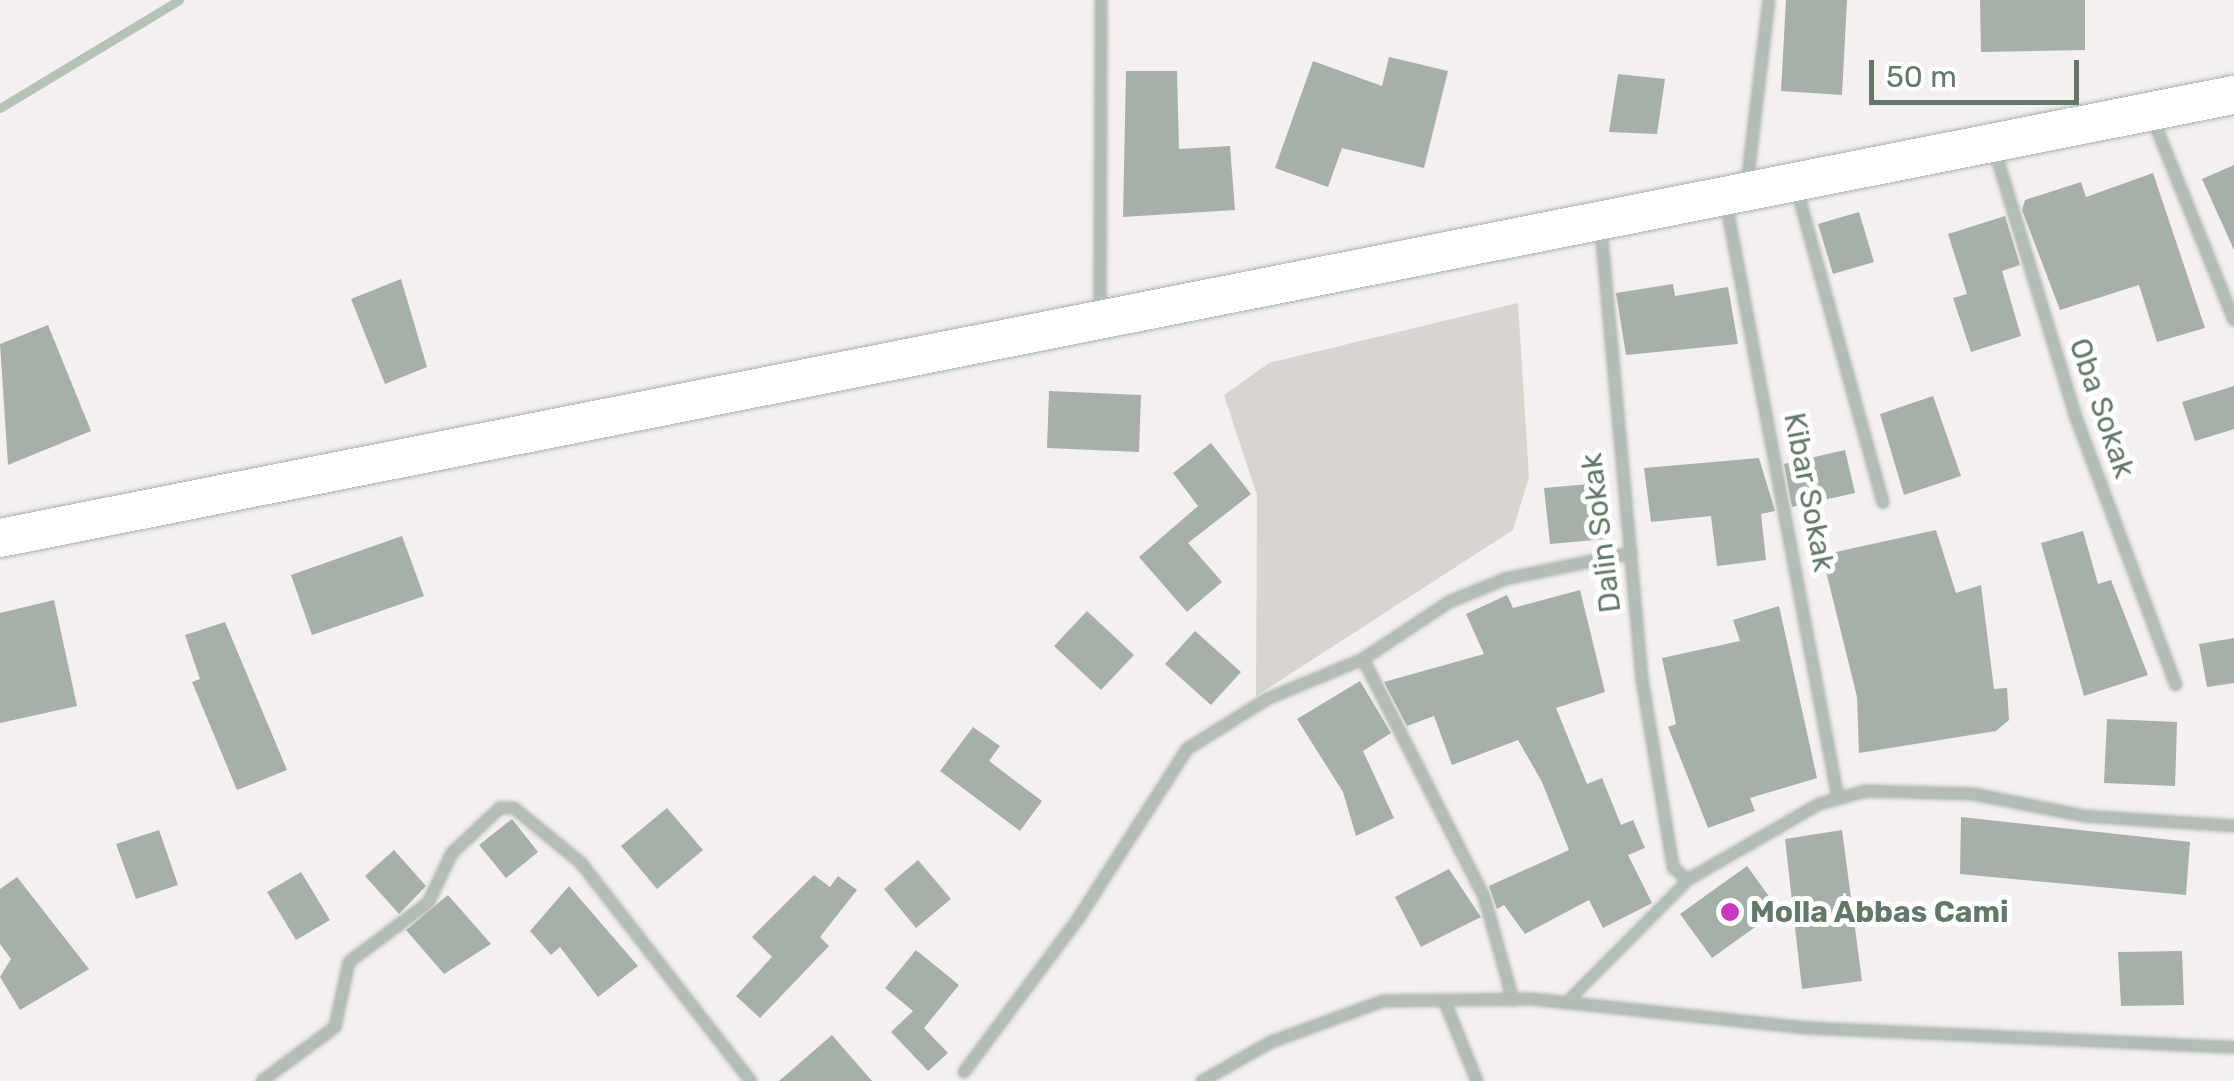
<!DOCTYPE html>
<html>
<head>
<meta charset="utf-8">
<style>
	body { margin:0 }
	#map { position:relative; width:2234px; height:1081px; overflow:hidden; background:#f4f0f1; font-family:Rubik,sans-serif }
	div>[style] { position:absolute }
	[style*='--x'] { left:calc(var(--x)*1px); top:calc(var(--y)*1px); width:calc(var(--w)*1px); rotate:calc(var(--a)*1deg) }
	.green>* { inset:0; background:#d8d4d0 }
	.stream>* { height:9px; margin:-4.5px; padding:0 4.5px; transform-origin:4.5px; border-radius:4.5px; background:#b5c3b6 }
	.building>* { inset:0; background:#a6b0a8 }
	.roads { filter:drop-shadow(0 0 2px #aab3ac) drop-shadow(0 0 2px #aab3ac) }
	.pedestrian>* { height:9px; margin:-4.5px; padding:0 4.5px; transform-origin:4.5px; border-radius:4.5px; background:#b4bcb6 }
	.minor>* { height:10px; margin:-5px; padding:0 5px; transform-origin:5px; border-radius:5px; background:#b4bcb6 }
	.secondary>* { height:38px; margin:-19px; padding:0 19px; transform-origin:19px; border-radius:19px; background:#fff }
	.dots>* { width:28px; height:28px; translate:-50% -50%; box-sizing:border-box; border:5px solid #fff; border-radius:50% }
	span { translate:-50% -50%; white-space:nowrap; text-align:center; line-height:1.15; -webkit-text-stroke:10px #fff; paint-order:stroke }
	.street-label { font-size:30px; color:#637968 }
	.poi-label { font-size:30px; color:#637968; font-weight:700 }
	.left { translate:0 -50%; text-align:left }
	.scale { position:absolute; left:1869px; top:60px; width:210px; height:45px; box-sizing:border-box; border:5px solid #637968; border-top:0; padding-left:12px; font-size:30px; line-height:35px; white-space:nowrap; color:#637968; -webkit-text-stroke:8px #fff; paint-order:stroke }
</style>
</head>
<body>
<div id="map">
	<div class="green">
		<div style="clip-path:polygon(1518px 303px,1529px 477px,1513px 530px,1256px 696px,1257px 495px,1224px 395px,1269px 363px)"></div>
	</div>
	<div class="stream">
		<div style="--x:0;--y:108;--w:209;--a:-31.1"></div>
	</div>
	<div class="building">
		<div style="clip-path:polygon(1786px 0,1847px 0,1842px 95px,1781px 91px)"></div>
		<div style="clip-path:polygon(1980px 0,2085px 0,2085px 50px,1981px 52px)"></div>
		<div style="clip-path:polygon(1389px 57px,1448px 71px,1424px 168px,1342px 148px,1328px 187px,1275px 168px,1313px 61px,1382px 86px)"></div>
		<div style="clip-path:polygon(1126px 71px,1177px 71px,1179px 149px,1230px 146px,1235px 210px,1123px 217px)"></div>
		<div style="clip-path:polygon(1618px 74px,1665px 79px,1657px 134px,1609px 132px)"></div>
		<div style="clip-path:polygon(2234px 165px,2234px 250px,2202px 179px)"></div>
		<div style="clip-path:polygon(2153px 173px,2205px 328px,2157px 342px,2139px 285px,2060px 310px,2022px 210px,2025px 200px,2081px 182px,2086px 197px)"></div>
		<div style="clip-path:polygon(1859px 212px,1874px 262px,1833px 274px,1818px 224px)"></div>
		<div style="clip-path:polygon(2005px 216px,2020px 265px,2002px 271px,2021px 336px,1971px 352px,1953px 298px,1967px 294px,1948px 234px)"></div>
		<div style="clip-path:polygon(401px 279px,427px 367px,385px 384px,351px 299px)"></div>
		<div style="clip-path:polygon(1673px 284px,1675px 296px,1728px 287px,1738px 344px,1626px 355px,1616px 293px)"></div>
		<div style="clip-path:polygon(48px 325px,91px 431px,8px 465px,0 344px)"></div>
		<div style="clip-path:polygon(2234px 386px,2234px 429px,2195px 441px,2182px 402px)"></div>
		<div style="clip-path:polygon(1049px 391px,1141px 395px,1139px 452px,1047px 448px)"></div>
		<div style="clip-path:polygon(1933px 396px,1961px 476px,1904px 495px,1880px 414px)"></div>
		<div style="clip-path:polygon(1211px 443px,1251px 494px,1188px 543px,1222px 582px,1187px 612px,1139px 557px,1198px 506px,1173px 473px)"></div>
		<div style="clip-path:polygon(1845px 450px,1855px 493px,1792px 507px,1784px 464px)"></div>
		<div style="clip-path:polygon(1759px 458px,1775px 511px,1761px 514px,1766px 560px,1717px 566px,1711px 516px,1651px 522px,1644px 468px)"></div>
		<div style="clip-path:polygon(1601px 483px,1606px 539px,1550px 544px,1544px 488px)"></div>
		<div style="clip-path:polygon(1936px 530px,1956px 593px,1981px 585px,1994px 689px,2007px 688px,2009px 720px,1996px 731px,1859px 753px,1857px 697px,1822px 555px)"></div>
		<div style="clip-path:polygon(2083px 531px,2098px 584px,2111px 580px,2148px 675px,2084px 696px,2041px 543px)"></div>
		<div style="clip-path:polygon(402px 536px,424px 596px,312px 635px,291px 575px)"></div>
		<div style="clip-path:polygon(1580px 590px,1605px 692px,1556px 708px,1587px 784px,1602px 778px,1621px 825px,1633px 820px,1645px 848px,1628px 855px,1652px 903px,1603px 928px,1589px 900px,1525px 934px,1504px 905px,1497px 909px,1489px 886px,1569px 850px,1542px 782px,1518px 740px,1452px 765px,1434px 716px,1407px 726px,1384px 682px,1484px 654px,1466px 614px,1507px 595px,1513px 608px)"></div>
		<div style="clip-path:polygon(54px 600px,77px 706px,0 723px,0 613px)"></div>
		<div style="clip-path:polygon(1779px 606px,1817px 778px,1750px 798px,1755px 811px,1708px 828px,1668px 727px,1676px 724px,1662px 658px,1740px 641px,1733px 620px)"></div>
		<div style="clip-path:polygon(1087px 611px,1134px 655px,1101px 690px,1054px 646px)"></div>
		<div style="clip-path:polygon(225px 622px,287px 770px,237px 790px,192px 682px,200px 679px,185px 635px)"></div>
		<div style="clip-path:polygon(1195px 631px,1241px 672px,1211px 705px,1165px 664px)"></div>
		<div style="clip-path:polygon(2234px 638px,2234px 683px,2207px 687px,2199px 644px)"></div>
		<div style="clip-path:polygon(1360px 681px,1391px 733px,1363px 751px,1394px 818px,1356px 836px,1343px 792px,1297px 719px)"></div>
		<div style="clip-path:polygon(2107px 719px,2177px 722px,2175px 786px,2104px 783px)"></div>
		<div style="clip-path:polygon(973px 727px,1000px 746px,989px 761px,1042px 801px,1020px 831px,940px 771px)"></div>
		<div style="clip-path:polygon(667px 808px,703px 850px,657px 889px,621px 846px)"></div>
		<div style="clip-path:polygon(1961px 817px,2190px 842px,2186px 895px,1960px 874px)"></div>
		<div style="clip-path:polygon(512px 819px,538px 852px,506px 878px,479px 845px)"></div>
		<div style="clip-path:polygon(159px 830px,178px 885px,136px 899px,116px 844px)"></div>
		<div style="clip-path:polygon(1842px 830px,1862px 981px,1802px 989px,1785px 839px)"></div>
		<div style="clip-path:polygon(394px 850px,426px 886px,399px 914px,365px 876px)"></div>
		<div style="clip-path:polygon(918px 860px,951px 899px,916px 928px,884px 889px)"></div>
		<div style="clip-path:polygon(1747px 866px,1779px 910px,1712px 958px,1680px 914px)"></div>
		<div style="clip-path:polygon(1449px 869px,1481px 917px,1421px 947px,1395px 897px)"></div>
		<div style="clip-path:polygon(301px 872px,330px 920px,296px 940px,267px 892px)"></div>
		<div style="clip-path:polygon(814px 875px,830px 887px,838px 876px,857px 890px,820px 937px,829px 946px,760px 1018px,736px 996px,772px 957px,752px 937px)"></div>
		<div style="clip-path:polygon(17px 877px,89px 969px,20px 1010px,0 977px,11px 959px,0 944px,0 889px)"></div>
		<div style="clip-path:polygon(569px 886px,638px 966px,598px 997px,560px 947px,551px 955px,530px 931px)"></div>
		<div style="clip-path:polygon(448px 895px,491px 944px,444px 974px,406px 930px)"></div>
		<div style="clip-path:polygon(916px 950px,959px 985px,924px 1028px,948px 1053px,928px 1071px,891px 1032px,913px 1011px,885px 988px)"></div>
		<div style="clip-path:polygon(2182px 951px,2184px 1005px,2121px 1006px,2118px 952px)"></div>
		<div style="clip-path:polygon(832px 1035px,872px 1081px,779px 1081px)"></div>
	</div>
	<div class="roads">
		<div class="pedestrian">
			<div style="--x:1565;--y:1003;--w:173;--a:-45.2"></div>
		</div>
		<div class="minor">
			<div style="--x:2152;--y:117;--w:219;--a:68"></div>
			<div style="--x:1995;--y:151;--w:276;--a:73.1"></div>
			<div style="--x:2075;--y:415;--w:288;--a:69.5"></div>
			<div style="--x:1747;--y:184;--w:185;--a:-83.2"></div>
			<div style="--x:1797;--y:190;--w:324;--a:74.6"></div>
			<div style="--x:1726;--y:202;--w:606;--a:79.36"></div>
			<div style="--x:1601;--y:229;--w:452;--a:84.8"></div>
			<div style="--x:1642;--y:679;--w:191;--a:80.6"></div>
			<div style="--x:1673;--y:867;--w:19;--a:43"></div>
			<div style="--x:1687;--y:880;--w:152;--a:-29.9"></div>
			<div style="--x:1819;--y:804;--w:49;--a:-15.5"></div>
			<div style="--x:1866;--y:791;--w:107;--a:1.6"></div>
			<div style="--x:1973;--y:794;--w:113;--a:11.2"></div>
			<div style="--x:2084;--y:816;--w:150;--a:3.8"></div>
			<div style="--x:1100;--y:310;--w:310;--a:-89.8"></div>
			<div style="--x:1363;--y:659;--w:266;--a:63"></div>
			<div style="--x:1484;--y:896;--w:108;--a:74.4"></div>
			<div style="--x:1444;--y:1000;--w:87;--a:67.8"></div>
			<div style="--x:964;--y:1072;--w:191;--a:-53.3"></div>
			<div style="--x:1078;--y:919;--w:202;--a:-57.3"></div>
			<div style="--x:1187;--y:749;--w:94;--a:-32"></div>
			<div style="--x:1267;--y:699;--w:104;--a:-22.6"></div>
			<div style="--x:1363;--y:659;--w:103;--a:-33.5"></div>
			<div style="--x:1449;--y:602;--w:61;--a:-22.3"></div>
			<div style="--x:1505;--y:579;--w:129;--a:-11.7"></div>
			<div style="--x:262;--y:1081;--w:91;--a:-36.5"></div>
			<div style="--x:335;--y:1027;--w:66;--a:-77.8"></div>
			<div style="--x:349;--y:962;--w:99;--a:-36.8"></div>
			<div style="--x:428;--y:903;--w:55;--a:-64.4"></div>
			<div style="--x:452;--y:853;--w:66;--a:-43.2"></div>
			<div style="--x:500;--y:808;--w:14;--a:0"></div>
			<div style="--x:514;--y:808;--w:87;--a:39.4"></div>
			<div style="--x:581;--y:863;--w:276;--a:52.1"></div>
			<div style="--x:1202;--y:1081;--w:79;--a:-29.5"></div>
			<div style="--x:1271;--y:1042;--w:119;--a:-20.1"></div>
			<div style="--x:1383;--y:1001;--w:149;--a:-0.8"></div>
			<div style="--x:1532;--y:999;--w:279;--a:6"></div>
			<div style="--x:1809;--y:1028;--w:425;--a:2.6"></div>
		</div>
		<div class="secondary">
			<div style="--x:0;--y:538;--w:2277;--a:-11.22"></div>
		</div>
	</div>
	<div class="dots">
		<div style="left:1730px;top:912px;background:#cc39c1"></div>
	</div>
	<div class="street-label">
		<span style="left:2102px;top:408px;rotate:71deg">Oba Sokak</span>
		<span style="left:1809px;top:492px;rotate:79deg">Kibar Sokak</span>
		<span style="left:1601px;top:533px;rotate:-97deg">Dalin Sokak</span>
	</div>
	<div class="poi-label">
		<span class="left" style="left:1750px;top:912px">Molla Abbas Cami</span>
	</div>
	<div class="scale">50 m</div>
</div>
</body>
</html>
